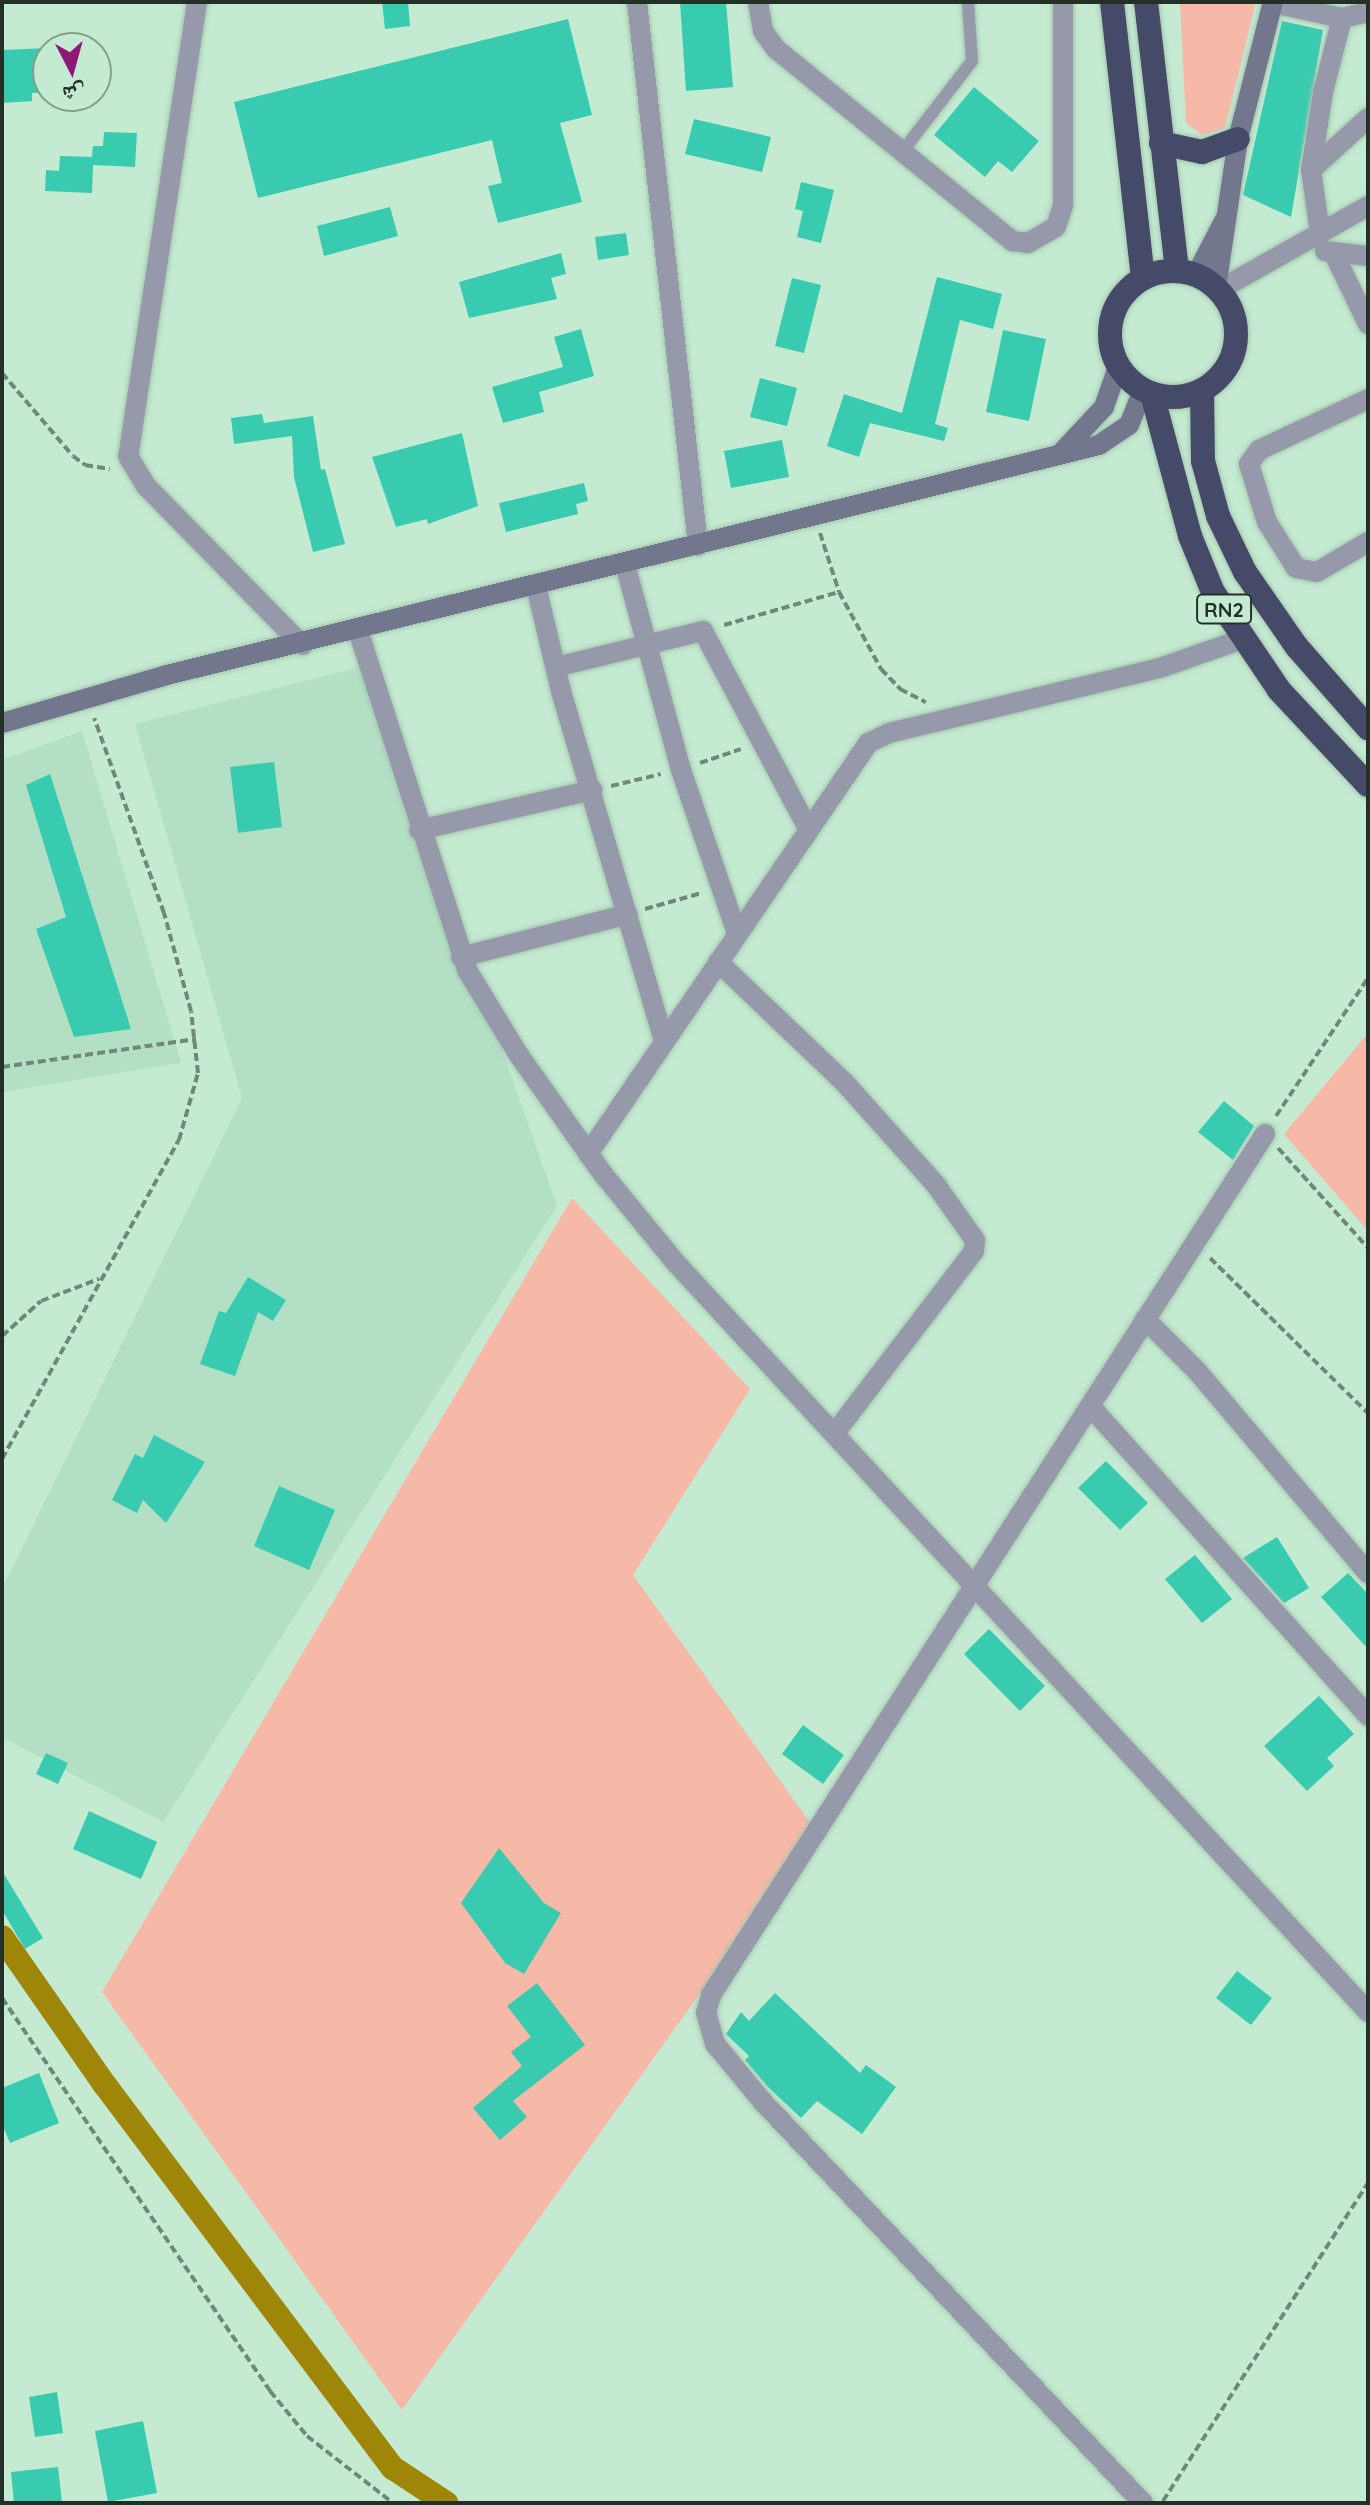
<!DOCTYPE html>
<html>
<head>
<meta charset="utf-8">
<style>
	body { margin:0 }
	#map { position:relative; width:1370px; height:2505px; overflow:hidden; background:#c4ead1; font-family:Quicksand,"Noto Naskh Arabic",sans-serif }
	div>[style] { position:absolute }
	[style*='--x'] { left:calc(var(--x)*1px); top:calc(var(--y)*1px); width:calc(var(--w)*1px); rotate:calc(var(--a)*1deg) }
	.built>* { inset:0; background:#b3e0c4 }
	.green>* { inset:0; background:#f7b9a7 }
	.canal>* { height:24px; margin:-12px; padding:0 12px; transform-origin:12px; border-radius:12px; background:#9d8608 }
	.building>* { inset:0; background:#39cbb0 }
	.path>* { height:4px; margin-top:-2px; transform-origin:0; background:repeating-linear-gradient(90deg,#6f8878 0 8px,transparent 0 12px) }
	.roads { filter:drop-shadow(0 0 2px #a4c5af) drop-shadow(0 0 2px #a4c5af) }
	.lane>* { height:12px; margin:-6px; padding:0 6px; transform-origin:6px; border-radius:6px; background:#9699a9 }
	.street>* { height:20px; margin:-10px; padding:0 10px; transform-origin:10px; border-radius:10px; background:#9699a9 }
	.secondary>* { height:20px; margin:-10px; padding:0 10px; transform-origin:10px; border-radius:10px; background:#73778e }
	.highway>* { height:24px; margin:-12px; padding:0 12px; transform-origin:12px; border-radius:12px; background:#454a69 }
	.highway>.ring { margin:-12px; padding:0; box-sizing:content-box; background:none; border:24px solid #454a69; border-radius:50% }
	span { translate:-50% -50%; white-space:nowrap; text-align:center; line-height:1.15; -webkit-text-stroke:8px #c4ead1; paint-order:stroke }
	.shield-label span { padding:2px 6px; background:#c4ead1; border:2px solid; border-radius:6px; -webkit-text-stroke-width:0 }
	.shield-label { font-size:20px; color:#223027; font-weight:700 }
	.frame { position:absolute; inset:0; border:4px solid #223027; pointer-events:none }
	.north { position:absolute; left:32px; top:32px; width:80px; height:80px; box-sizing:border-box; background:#c4ead1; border:2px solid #83a08d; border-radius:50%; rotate:174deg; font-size:22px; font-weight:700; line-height:32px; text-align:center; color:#223027 }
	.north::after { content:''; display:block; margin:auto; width:28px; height:36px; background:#8e1878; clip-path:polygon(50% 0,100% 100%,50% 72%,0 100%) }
</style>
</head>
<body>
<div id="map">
	<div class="built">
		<div style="clip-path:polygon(367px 665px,557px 1206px,163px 1822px,2px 1737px,2px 1589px,242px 1098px,135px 724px)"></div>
		<div style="clip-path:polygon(82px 731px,181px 1063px,2px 1092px,2px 760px)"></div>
	</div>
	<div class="green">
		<div style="clip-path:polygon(1180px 2px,1256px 2px,1225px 128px,1202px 135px,1186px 123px)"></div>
		<div style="clip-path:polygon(1368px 1033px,1368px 1231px,1284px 1134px)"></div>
		<div style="clip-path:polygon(572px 1198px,750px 1389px,633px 1575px,816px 1831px,402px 2410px,102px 1992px)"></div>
	</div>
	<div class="canal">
		<div style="--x:2;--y:1937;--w:180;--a:55.2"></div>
		<div style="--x:105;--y:2085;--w:479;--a:53.1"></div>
		<div style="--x:393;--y:2468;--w:64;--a:33.4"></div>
	</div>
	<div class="building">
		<div style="clip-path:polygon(382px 2px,408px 2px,410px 26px,385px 29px)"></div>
		<div style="clip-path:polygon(680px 2px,726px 2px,733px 87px,686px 91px)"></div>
		<div style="clip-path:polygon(568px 19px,592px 115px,560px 123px,582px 202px,498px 223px,488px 186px,502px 183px,492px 140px,258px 198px,234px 102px)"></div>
		<div style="clip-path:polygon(1282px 21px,1323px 30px,1291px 217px,1243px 195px)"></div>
		<div style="clip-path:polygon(48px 48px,48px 92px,32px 93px,32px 101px,2px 103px,2px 50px)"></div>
		<div style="clip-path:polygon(974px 87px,1039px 141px,1012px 172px,998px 161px,985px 177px,934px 135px)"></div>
		<div style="clip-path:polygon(694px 119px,771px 137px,762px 172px,685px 154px)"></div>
		<div style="clip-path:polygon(104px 132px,137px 133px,135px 167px,93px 165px,92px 193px,45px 191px,46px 170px,59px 171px,60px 156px,92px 157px,93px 146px,103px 146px)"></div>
		<div style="clip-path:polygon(801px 182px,834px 190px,821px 243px,797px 237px,803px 211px,795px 209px)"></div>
		<div style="clip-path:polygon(390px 207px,398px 236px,324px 256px,317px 226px)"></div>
		<div style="clip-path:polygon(626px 233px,629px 255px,598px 260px,595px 237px)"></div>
		<div style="clip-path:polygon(561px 253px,566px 274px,551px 278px,557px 299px,469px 318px,459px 282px)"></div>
		<div style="clip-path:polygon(937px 277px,1002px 294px,993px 329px,960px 320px,935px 424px,948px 428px,944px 441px,870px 423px,859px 457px,827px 446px,844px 394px,902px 413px)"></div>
		<div style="clip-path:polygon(792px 278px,821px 285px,804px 353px,775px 346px)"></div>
		<div style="clip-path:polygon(581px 329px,594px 376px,539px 392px,544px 412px,503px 423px,492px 387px,563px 367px,554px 337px)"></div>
		<div style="clip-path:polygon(1003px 330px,1046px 339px,1029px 421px,986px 412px)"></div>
		<div style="clip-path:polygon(760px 378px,797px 388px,787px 426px,750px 417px)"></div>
		<div style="clip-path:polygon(262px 414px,264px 423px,313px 416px,321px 470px,325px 469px,345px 544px,313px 552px,294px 477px,292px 436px,234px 444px,231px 418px)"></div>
		<div style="clip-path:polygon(462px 433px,478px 506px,428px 524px,427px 519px,396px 527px,372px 457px)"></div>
		<div style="clip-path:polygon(782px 440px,789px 477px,731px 488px,724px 451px)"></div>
		<div style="clip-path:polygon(584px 483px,588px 501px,576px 504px,578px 514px,506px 532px,499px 503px)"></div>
		<div style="clip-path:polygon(274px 762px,282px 827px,238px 833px,230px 767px)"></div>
		<div style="clip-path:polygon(50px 774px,131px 1029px,74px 1037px,36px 929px,66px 917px,26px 785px)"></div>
		<div style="clip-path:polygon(1224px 1101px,1254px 1126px,1233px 1160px,1198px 1132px)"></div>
		<div style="clip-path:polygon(248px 1277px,286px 1300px,273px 1321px,258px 1312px,235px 1376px,200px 1364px,219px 1311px,226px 1313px)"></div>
		<div style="clip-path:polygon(154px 1435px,205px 1462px,166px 1523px,143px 1500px,137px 1513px,112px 1500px,135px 1454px,143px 1458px)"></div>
		<div style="clip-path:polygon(1106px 1461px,1148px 1503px,1120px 1530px,1078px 1488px)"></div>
		<div style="clip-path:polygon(279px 1486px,335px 1510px,309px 1570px,254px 1546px)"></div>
		<div style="clip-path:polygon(1277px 1537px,1309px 1588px,1284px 1603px,1243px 1558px)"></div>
		<div style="clip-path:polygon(1195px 1555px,1232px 1599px,1202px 1623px,1165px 1579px)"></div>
		<div style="clip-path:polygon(1348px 1573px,1368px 1594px,1368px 1649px,1321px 1597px)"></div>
		<div style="clip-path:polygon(989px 1629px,1045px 1686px,1020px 1711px,964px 1654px)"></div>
		<div style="clip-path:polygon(1319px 1696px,1354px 1734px,1327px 1758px,1334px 1766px,1307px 1791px,1264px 1746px)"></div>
		<div style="clip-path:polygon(803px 1725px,844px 1755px,823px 1784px,782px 1754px)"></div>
		<div style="clip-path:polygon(46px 1753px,68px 1763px,58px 1784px,36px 1774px)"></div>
		<div style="clip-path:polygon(89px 1811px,157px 1842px,141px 1879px,73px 1849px)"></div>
		<div style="clip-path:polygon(499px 1848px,544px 1903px,561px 1913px,524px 1974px,505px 1963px,461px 1903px)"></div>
		<div style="clip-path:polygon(2px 1871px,43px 1938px,25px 1949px,2px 1910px)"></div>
		<div style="clip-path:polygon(1237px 1971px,1272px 1998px,1251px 2025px,1216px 1998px)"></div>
		<div style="clip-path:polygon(537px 1983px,585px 2045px,513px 2101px,527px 2117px,500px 2140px,473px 2108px,522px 2066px,511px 2052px,531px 2037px,507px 2006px)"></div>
		<div style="clip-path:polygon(775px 1993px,860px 2073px,866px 2065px,896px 2087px,862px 2134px,817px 2101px,801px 2118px,767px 2086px,745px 2060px,749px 2056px,726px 2034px,741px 2012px,749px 2021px)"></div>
		<div style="clip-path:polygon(39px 2073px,59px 2123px,10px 2143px,2px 2124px,2px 2088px)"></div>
		<div style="clip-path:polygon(57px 2392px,63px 2433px,35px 2437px,29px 2397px)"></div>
		<div style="clip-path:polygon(143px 2421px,157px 2493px,108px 2502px,95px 2431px)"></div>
		<div style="clip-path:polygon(58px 2467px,62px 2503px,14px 2503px,11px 2472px)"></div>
	</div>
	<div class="path">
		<div style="--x:2;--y:373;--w:109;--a:49.5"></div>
		<div style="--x:73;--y:456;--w:15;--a:37"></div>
		<div style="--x:85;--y:465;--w:25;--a:9"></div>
		<div style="--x:820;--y:533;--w:62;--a:72.1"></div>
		<div style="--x:724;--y:625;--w:120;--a:-16"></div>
		<div style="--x:839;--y:592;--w:88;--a:61.4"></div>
		<div style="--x:881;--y:669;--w:28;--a:46"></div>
		<div style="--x:900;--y:689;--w:29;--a:27"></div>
		<div style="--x:700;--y:763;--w:43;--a:-18.9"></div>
		<div style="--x:611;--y:786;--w:51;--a:-13.5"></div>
		<div style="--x:645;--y:909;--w:59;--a:-15.7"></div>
		<div style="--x:2;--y:1067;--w:196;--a:-8.2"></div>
		<div style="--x:1276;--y:1116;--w:166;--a:-56.3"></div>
		<div style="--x:1278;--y:1148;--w:135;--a:48"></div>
		<div style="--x:1210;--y:1258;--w:221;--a:44.5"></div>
		<div style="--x:2;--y:1336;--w:52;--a:-41.9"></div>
		<div style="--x:41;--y:1301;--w:62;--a:-20.8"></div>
		<div style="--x:2;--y:1459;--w:365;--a:-61"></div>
		<div style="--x:179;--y:1140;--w:70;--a:-74.2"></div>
		<div style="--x:198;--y:1073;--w:62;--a:-96.4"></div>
		<div style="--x:191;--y:1011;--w:102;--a:-105.4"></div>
		<div style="--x:164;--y:913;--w:207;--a:-109.7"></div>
		<div style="--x:2;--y:1998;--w:476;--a:55.7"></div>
		<div style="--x:270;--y:2391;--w:58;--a:50.6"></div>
		<div style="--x:307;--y:2436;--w:109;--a:37.9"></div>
		<div style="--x:1163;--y:2501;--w:378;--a:-57.2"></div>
	</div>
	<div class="roads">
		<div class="lane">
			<div style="--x:902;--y:152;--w:115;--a:-52.4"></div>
			<div style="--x:972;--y:61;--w:59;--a:-93.9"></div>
		</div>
		<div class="street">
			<div style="--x:197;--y:2;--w:459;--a:98.6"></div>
			<div style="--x:128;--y:456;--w:35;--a:59"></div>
			<div style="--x:146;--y:486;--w:223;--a:45.5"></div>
			<div style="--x:637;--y:2;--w:547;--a:83.6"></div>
			<div style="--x:758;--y:2;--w:29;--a:80"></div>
			<div style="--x:763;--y:31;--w:22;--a:54"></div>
			<div style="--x:776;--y:49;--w:304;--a:39.1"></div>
			<div style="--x:1012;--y:241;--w:16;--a:7"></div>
			<div style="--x:1028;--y:243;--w:32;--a:-30"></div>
			<div style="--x:1056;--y:227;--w:23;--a:-72"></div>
			<div style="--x:1063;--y:205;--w:203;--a:-90"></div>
			<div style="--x:1273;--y:3;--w:71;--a:12.3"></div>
			<div style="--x:1342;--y:18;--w:27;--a:-13"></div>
			<div style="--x:1311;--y:170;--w:77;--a:-42.4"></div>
			<div style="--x:1320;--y:233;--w:64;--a:-98.1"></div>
			<div style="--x:1311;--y:170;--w:79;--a:-81.3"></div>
			<div style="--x:1323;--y:92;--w:76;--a:-75.6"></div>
			<div style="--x:1325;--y:251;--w:43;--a:6.6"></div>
			<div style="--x:1334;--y:254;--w:78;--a:64.1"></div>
			<div style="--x:1219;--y:290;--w:171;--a:-29.4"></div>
			<div style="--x:1368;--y:399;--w:120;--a:154.9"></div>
			<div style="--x:1259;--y:450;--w:17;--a:126"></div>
			<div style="--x:1249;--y:464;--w:61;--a:72.8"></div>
			<div style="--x:1267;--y:522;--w:54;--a:57.8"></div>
			<div style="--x:1296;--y:568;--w:21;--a:11"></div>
			<div style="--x:1317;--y:572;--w:59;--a:-30.5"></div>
			<div style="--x:625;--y:564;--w:213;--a:74.8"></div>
			<div style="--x:681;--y:770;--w:173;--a:71.1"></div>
			<div style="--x:536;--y:586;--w:108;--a:76.6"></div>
			<div style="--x:561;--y:691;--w:366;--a:73.6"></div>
			<div style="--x:358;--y:630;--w:357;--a:72.2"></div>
			<div style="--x:467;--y:970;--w:98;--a:58.7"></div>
			<div style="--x:518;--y:1054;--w:147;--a:54.7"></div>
			<div style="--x:603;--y:1174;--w:114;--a:50.7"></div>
			<div style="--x:675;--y:1262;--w:1021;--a:47.26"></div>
			<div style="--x:556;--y:667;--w:151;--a:-13.8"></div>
			<div style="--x:703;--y:631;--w:225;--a:62"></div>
			<div style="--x:419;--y:830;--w:178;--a:-13"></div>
			<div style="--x:461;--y:957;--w:172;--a:-14.4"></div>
			<div style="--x:718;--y:962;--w:174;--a:43.6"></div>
			<div style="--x:844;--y:1082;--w:138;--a:48.2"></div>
			<div style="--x:936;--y:1185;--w:67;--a:54.7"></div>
			<div style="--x:975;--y:1240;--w:11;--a:95"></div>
			<div style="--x:974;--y:1251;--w:229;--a:127.4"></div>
			<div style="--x:588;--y:1154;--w:497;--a:-55.7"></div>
			<div style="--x:868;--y:743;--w:23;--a:-25"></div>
			<div style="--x:889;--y:733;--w:279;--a:-13.5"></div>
			<div style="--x:1160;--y:668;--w:88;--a:-19.3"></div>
			<div style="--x:1145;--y:1319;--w:74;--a:45"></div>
			<div style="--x:1197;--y:1371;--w:265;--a:49.8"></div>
			<div style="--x:1090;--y:1406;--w:416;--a:48.1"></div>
			<div style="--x:1143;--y:2503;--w:552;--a:-133.46"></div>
			<div style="--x:763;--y:2102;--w:75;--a:-129.6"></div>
			<div style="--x:715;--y:2044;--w:32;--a:-106"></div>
			<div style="--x:706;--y:2013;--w:19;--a:-74"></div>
			<div style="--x:711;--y:1995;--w:1024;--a:-57.24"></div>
		</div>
		<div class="secondary">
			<div style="--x:1196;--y:275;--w:61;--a:-62.6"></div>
			<div style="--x:1216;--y:288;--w:151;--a:-81.6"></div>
			<div style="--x:1238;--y:139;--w:141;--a:-75.7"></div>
			<div style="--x:1061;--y:453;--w:63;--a:-46.9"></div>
			<div style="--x:1104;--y:407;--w:42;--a:-70.7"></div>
			<div style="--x:2;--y:723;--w:172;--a:-16.2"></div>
			<div style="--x:167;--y:675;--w:960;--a:-13.86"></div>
			<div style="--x:1099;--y:445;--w:36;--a:-34"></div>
			<div style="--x:1129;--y:425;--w:38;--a:-68"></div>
		</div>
		<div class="highway">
			<div style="--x:1112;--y:2;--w:278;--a:83.6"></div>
			<div style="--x:1146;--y:2;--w:271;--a:83.4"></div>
			<div style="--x:1161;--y:143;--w:42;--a:12.4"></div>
			<div style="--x:1202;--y:152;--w:38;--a:-20"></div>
			<div class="ring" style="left:1110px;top:271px;width:102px;height:102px"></div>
			<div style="--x:1202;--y:390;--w:71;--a:89.2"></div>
			<div style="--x:1203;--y:461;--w:57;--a:74.7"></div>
			<div style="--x:1218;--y:516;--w:62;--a:64.3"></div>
			<div style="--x:1245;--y:572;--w:91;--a:55.3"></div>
			<div style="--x:1297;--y:647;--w:108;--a:48.8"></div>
			<div style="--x:1152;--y:394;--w:147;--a:75"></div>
			<div style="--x:1190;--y:536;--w:61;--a:67.7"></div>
			<div style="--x:1213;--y:592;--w:118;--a:56"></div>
			<div style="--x:1279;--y:690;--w:130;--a:46.9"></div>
		</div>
	</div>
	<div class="shield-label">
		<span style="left:1224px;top:609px">RN2</span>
	</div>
	<div class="frame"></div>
	<div class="north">ش</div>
</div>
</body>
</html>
